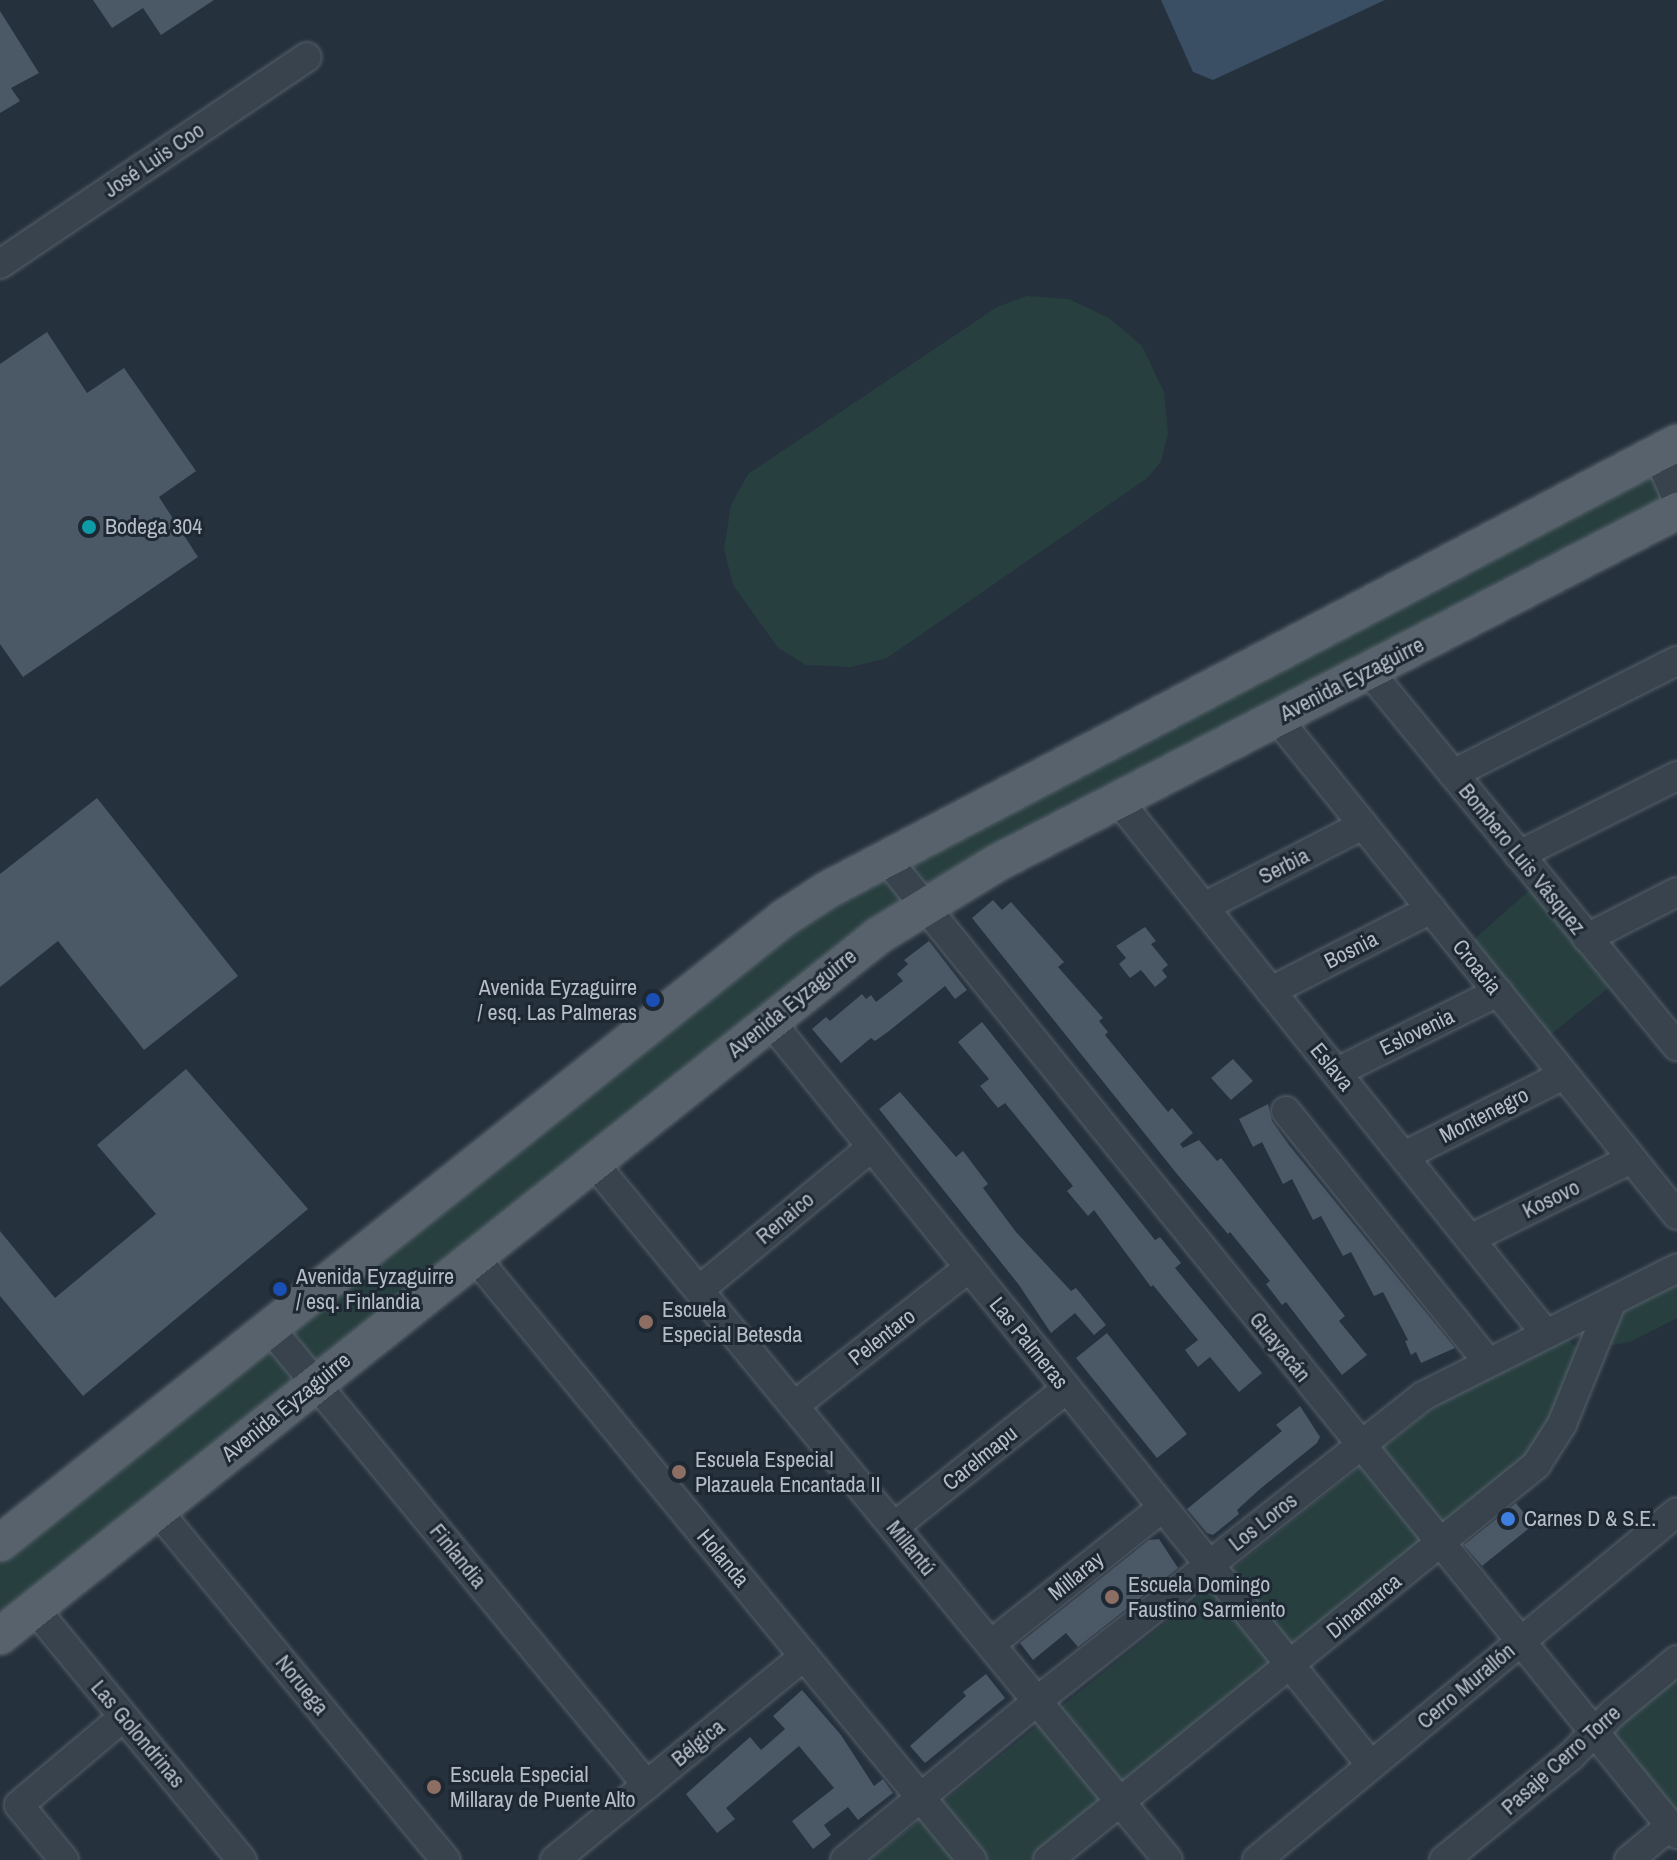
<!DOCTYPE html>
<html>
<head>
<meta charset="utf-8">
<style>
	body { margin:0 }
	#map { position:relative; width:1677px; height:1860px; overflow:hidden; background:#25313d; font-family:"Archivo Narrow",sans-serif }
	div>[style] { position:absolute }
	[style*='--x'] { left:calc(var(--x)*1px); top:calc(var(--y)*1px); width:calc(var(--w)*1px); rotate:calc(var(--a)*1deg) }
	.green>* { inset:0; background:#283f3f }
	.water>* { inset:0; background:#3a4e64 }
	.building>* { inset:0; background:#4b5866 }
	.roads { filter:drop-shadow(0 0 2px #57616b) drop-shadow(0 0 2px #57616b) }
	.minor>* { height:28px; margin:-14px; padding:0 14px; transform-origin:14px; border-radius:14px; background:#39434e }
	.major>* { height:36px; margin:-18px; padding:0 18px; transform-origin:18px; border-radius:18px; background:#57626d }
	.dots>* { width:22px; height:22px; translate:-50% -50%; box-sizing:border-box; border:4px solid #1e2833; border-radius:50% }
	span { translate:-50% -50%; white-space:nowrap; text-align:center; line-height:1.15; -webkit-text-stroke:6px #1e2833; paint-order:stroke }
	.street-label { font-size:22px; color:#b5bec8 }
	.poi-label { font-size:22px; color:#b5bec8 }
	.left { translate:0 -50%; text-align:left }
	.right { translate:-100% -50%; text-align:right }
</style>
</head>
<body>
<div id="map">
	<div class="green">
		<div style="clip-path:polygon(1027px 296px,1069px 299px,1109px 318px,1142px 346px,1164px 392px,1168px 433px,1161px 462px,1146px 479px,887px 658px,851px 667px,806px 665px,778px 648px,733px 585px,724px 549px,731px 505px,748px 474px,997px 307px)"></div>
		<div style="clip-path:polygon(1677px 451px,1677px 502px,951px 879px,0 1624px,0 1562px,326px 1294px,795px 925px)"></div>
		<div style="clip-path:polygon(1532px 888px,1611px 986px,1550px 1035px,1472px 941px)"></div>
		<div style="clip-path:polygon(1677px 1278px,1677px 1318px,1630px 1342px,1601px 1347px,1622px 1309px)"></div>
		<div style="clip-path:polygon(1567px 1338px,1581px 1353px,1534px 1452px,1034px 1860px,870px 1860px,1434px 1407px,1551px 1342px)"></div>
		<div style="clip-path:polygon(1677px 1678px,1677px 1816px,1609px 1734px)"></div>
	</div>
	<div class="water">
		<div style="clip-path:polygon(1161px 0,1385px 0,1213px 80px,1193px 72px)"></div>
	</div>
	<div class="building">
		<div style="clip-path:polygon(93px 0,214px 0,161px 35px,143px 8px,112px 28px)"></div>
		<div style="clip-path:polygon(0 11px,39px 73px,11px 88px,20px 101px,0 113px)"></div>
		<div style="clip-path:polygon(47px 332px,87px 393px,124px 368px,196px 471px,159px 497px,198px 557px,23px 677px,0 644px,0 364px)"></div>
		<div style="clip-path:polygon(97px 798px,238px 976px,144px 1050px,58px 941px,0 987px,0 874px)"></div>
		<div style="clip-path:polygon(993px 900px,1002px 910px,1011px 902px,1064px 962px,1058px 967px,1103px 1018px,1099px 1021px,1108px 1032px,1105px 1035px,1168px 1112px,1172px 1108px,1193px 1133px,1180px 1144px,1183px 1148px,1199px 1140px,1217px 1161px,1221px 1158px,1345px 1316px,1339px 1321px,1367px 1355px,1342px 1375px,1286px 1302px,1282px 1305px,1266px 1284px,1270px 1281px,1230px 1232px,1228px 1234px,1177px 1174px,972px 918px)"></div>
		<div style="clip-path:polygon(1145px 927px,1156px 941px,1151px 944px,1168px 965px,1162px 970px,1167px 977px,1155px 987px,1141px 970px,1130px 978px,1119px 964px,1126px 958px,1116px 946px)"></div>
		<div style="clip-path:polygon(929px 941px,967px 990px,955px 999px,945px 986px,889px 1031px,875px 1041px,871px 1038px,841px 1063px,812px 1029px,826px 1017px,830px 1021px,862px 994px,866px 999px,871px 995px,876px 1002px,903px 981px,897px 974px,908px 964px,904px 960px)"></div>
		<div style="clip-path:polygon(982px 1022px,1155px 1240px,1160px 1237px,1181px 1263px,1175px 1268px,1262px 1373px,1239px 1392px,1210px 1357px,1198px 1367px,1185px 1350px,1198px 1340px,1153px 1285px,1151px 1287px,1094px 1210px,1088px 1216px,1067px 1191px,1073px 1186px,1005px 1103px,998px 1108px,980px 1086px,989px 1079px,958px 1042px)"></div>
		<div style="clip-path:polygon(1233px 1059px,1253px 1081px,1231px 1100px,1211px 1078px)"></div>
		<div style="clip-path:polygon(186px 1069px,308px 1209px,83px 1396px,0 1296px,0 1231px,55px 1298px,156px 1214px,97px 1145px)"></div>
		<div style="clip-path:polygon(900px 1092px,956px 1157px,963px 1151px,988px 1184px,983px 1188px,1016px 1232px,1071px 1291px,1076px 1288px,1106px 1325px,1094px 1335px,1075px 1313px,1051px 1333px,1019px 1285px,879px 1109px)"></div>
		<div style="clip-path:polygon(1268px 1104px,1272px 1121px,1289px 1145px,1455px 1348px,1421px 1363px,1416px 1352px,1411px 1355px,1405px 1341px,1408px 1340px,1383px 1292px,1374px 1296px,1351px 1252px,1343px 1256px,1321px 1216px,1313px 1220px,1292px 1179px,1283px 1184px,1262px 1142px,1253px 1147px,1239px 1119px)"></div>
		<div style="clip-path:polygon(1107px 1333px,1187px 1434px,1157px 1458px,1076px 1358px)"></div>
		<div style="clip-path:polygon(1300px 1406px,1320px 1437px,1317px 1443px,1260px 1489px,1237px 1510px,1239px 1514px,1213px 1535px,1207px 1533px,1187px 1509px,1282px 1431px,1276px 1425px)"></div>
		<div style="clip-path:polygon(1516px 1503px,1533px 1525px,1482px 1566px,1464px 1545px)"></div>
		<div style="clip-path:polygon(1159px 1539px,1178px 1568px,1078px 1647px,1066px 1633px,1033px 1660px,1020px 1643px,1149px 1540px)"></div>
		<div style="clip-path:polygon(986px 1674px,1005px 1698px,925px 1763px,910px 1746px,966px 1696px,963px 1692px)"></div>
		<div style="clip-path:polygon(802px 1690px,841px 1735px,874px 1786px,883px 1779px,893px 1793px,858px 1820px,848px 1807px,824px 1825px,831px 1835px,813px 1849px,792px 1821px,834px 1788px,799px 1746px,726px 1808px,735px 1819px,717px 1833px,686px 1794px,750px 1737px,761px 1750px,785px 1729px,773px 1716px)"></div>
	</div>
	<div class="roads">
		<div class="minor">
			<div style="--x:0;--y:264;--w:370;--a:-34"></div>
			<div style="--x:1657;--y:453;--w:50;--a:66.5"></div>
			<div style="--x:1368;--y:670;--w:487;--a:50.6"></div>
			<div style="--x:1277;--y:718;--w:638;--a:51.17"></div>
			<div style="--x:1453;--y:774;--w:251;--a:-26.8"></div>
			<div style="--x:1118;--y:800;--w:684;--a:51.29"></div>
			<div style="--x:1519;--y:855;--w:177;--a:-26.6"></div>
			<div style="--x:885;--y:857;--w:1258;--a:50.97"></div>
			<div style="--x:1204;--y:907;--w:179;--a:-27.3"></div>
			<div style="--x:1587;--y:938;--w:101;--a:-27.1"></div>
			<div style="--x:1271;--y:991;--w:180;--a:-27.1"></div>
			<div style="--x:770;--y:1021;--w:956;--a:51.07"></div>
			<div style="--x:1337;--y:1072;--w:180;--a:-26.4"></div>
			<div style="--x:1286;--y:1111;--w:322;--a:51.2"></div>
			<div style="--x:1404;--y:1156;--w:179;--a:-26.9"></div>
			<div style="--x:593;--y:1162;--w:904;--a:50.52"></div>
			<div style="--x:1470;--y:1239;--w:180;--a:-26.4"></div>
			<div style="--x:474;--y:1256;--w:783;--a:50.49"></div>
			<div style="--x:699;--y:1290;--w:224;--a:-39.6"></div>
			<div style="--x:269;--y:1327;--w:594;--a:50.47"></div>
			<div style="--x:794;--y:1406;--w:223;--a:-38.3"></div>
			<div style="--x:157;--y:1510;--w:454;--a:50.5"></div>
			<div style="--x:894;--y:1527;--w:221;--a:-38.7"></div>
			<div style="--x:34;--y:1608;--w:327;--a:50.5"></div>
			<div style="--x:991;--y:1644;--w:218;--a:-38.5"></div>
			<div style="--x:64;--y:1860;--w:71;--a:-129.3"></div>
			<div style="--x:19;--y:1805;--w:136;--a:-40.2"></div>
			<div style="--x:555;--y:1860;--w:322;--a:-39.3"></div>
			<div style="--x:845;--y:1860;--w:249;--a:-39.6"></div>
			<div style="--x:1037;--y:1701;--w:492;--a:-38.3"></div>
			<div style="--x:1423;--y:1396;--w:284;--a:-26.7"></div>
			<div style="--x:1048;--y:1860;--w:628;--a:-38.99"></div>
			<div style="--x:1536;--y:1465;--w:49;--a:-57.6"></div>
			<div style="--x:1562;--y:1424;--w:133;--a:-67.9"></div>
			<div style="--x:1257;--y:1860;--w:545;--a:-39.64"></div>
			<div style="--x:1444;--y:1860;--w:164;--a:-39.3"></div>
			<div style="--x:1571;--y:1756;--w:60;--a:-45.7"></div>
			<div style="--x:1613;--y:1713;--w:83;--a:-39.6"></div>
			<div style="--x:1629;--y:1860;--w:53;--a:-39.7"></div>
		</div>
		<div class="major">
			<div style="--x:0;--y:1543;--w:1003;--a:-38.56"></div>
			<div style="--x:784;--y:918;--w:51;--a:-33.1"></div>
			<div style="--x:827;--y:890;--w:960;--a:-27.74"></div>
			<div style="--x:0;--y:1636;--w:1123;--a:-38.56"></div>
			<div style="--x:878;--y:936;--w:140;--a:-31.5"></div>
			<div style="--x:997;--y:863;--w:766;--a:-27.37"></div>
		</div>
	</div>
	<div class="dots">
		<div style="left:89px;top:527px;background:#0f9aa8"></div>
		<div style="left:653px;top:1000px;background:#1a4fb4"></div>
		<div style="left:280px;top:1289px;background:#1a4fb4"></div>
		<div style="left:646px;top:1322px;background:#8d6e63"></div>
		<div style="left:679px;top:1472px;background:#8d6e63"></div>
		<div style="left:1508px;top:1519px;background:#3f7fe0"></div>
		<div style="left:1112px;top:1597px;background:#8d6e63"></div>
		<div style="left:434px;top:1787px;background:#8d6e63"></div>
	</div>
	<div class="street-label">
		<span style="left:154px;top:160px;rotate:-34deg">José Luis Coo</span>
		<span style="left:1352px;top:679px;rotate:-27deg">Avenida Eyzaguirre</span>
		<span style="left:1522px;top:859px;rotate:51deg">Bombero Luis Vásquez</span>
		<span style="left:1284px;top:866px;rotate:-27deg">Serbia</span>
		<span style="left:1351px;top:950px;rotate:-27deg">Bosnia</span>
		<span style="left:1477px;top:967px;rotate:51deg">Croacia</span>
		<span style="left:792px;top:1003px;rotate:-39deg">Avenida Eyzaguirre</span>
		<span style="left:1417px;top:1032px;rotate:-26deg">Eslovenia</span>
		<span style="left:1332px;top:1067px;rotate:51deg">Eslava</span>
		<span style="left:1484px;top:1115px;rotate:-27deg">Montenegro</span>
		<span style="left:1551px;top:1199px;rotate:-26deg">Kosovo</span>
		<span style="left:785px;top:1218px;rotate:-40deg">Renaico</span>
		<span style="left:882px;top:1337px;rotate:-38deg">Pelentaro</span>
		<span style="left:1029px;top:1343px;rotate:51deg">Las Palmeras</span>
		<span style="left:1280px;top:1347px;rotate:51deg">Guayacán</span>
		<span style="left:286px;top:1407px;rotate:-39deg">Avenida Eyzaguirre</span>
		<span style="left:980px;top:1458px;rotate:-39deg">Carelmapu</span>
		<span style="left:1263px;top:1522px;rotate:-38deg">Los Loros</span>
		<span style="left:911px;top:1548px;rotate:51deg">Millantú</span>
		<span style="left:458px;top:1556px;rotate:51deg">Finlandia</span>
		<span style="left:723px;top:1558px;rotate:50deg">Holanda</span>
		<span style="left:1076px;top:1576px;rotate:-39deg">Millaray</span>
		<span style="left:1364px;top:1606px;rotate:-39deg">Dinamarca</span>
		<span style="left:302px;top:1685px;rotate:51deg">Noruega</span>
		<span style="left:1466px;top:1686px;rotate:-40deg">Cerro Murallón</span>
		<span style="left:138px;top:1734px;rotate:50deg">Las Golondrinas</span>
		<span style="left:698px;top:1743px;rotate:-39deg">Bélgica</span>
		<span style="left:1561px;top:1760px;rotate:-42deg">Pasaje Cerro Torre</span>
	</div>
	<div class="poi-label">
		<span class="left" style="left:105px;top:527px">Bodega 304</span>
		<span class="right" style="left:637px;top:1000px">Avenida Eyzaguirre<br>/ esq. Las Palmeras</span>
		<span class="left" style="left:296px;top:1289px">Avenida Eyzaguirre<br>/ esq. Finlandia</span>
		<span class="left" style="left:662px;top:1322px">Escuela<br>Especial Betesda</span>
		<span class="left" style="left:695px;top:1472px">Escuela Especial<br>Plazauela Encantada II</span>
		<span class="left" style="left:1524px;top:1519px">Carnes D &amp; S.E.</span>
		<span class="left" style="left:1128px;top:1597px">Escuela Domingo<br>Faustino Sarmiento</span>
		<span class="left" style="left:450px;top:1787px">Escuela Especial<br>Millaray de Puente Alto</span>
	</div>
</div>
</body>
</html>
